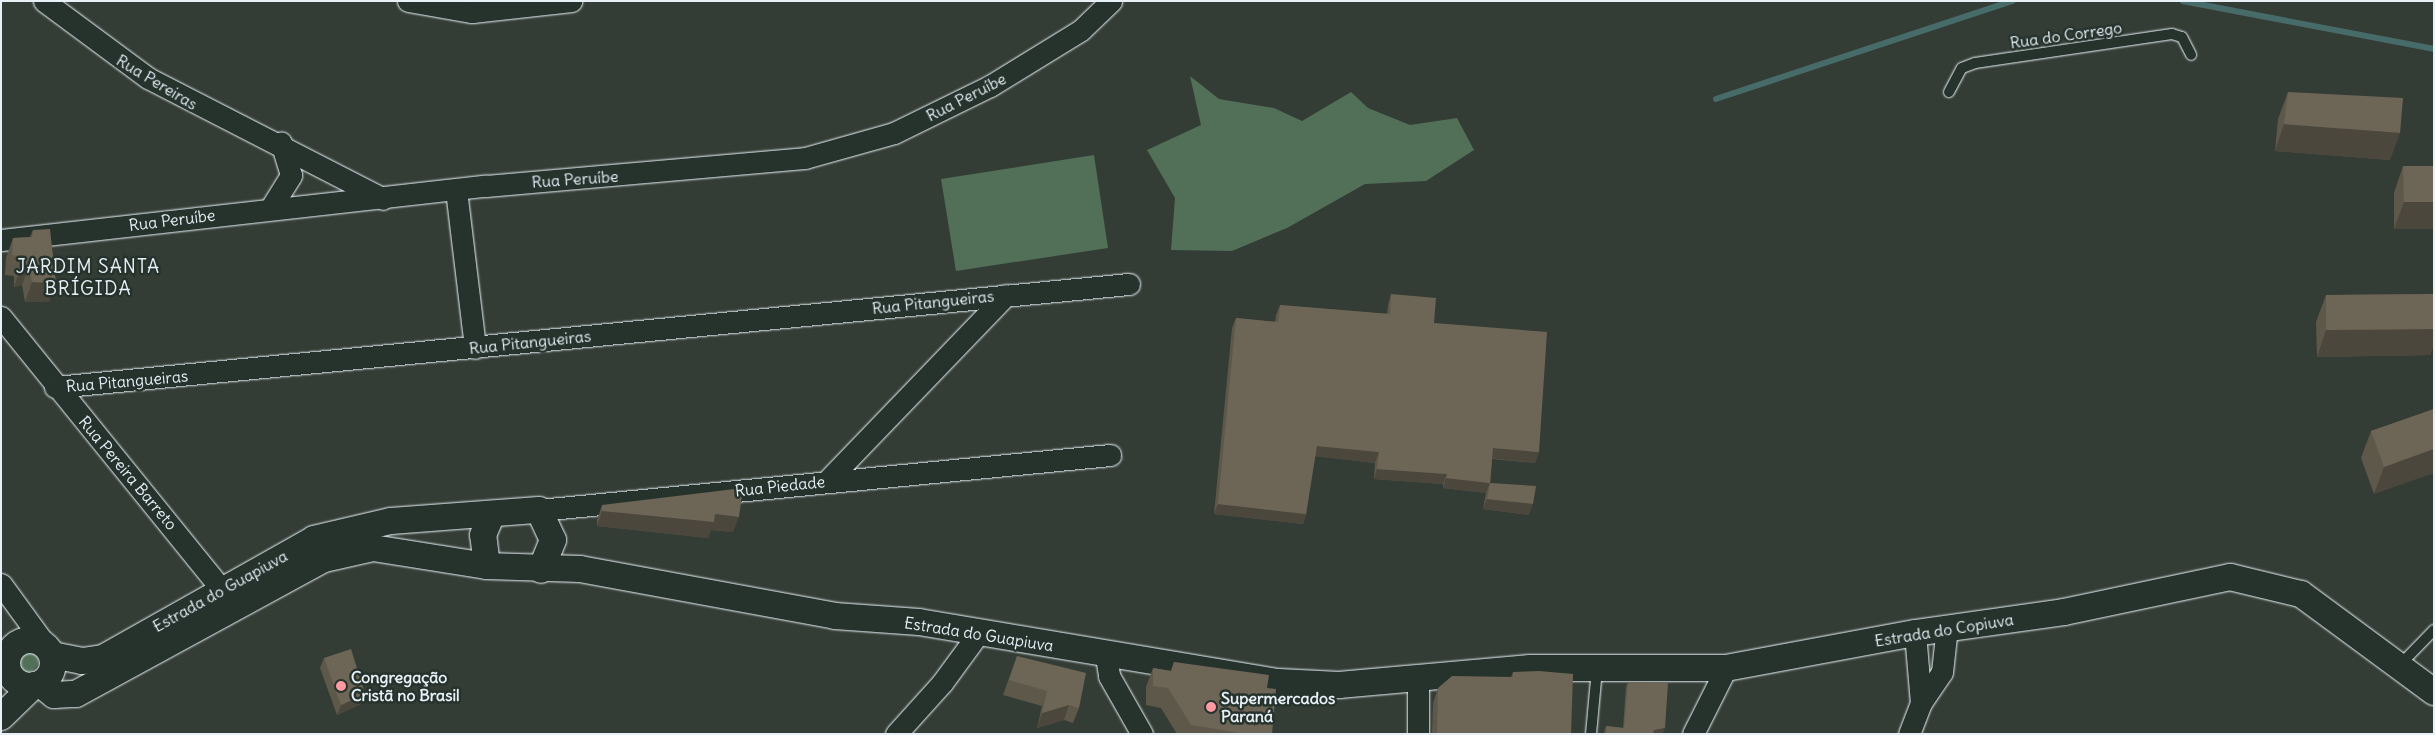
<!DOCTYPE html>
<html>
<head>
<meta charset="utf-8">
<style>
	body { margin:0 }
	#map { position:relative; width:2435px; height:735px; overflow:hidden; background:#343d35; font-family:Delius,sans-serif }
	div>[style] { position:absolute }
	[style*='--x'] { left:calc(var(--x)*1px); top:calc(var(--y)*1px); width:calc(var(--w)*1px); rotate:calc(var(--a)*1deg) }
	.green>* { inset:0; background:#526f57 }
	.round { border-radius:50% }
	.stream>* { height:5.5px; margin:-2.75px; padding:0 2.75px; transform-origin:2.75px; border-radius:2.75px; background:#466b69 }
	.roads { filter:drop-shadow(0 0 1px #e8f1f8) drop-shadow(0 0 1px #e8f1f8) }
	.service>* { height:10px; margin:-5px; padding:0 5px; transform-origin:5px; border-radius:5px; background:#26332d }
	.minor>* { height:21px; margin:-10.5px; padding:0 10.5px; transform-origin:10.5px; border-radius:10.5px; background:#26332d }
	.tertiary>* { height:26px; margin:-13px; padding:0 13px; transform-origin:13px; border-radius:13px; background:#26332d }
	.tertiary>.ring { margin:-13px; padding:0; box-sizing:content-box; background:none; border:26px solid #26332d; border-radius:50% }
	.wall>* { inset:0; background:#5e584a }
	.shaded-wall>* { inset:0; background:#4c473c }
	.building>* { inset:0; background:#6d6656 }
	.dots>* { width:14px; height:14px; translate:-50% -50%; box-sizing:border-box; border:2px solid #26332d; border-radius:50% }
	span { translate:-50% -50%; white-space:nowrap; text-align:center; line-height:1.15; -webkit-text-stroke:5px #26332d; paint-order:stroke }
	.street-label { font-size:16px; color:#e8f1f8 }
	.poi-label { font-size:16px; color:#e8f1f8; font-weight:700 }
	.left { translate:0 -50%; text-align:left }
	.quarter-label { font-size:19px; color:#e8f1f8; letter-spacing:1px }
	.frame { position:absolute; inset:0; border:2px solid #e8f1f8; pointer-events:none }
</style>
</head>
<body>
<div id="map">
	<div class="green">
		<div style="clip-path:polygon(1190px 76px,1219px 99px,1274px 108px,1302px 121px,1351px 92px,1368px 108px,1410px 125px,1457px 118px,1474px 150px,1426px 181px,1365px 184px,1287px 228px,1232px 251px,1171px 250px,1175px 198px,1147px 150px,1201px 125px)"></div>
		<div style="clip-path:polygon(1094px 155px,1108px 248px,956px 271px,941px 179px)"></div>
		<div class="round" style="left:16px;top:650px;width:22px;height:22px"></div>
	</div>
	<div class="stream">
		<div style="--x:2183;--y:1;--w:256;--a:10.8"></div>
		<div style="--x:1716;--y:99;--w:312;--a:-18.3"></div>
	</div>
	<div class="roads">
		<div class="service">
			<div style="--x:1949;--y:92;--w:27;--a:-62"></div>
			<div style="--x:1962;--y:68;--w:14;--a:-21"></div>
			<div style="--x:1975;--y:63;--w:199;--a:-8.4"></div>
			<div style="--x:2172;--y:34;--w:10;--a:17"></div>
			<div style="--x:2182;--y:37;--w:20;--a:63"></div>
			<div style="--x:2399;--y:666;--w:50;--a:-45.8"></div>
			<div style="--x:1591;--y:734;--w:65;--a:-84.7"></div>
		</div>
		<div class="minor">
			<div style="--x:44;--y:1;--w:129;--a:36.5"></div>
			<div style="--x:148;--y:78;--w:264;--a:27.2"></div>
			<div style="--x:408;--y:1;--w:65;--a:9.8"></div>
			<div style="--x:472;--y:12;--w:100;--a:-6.3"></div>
			<div style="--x:456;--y:190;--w:159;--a:83.1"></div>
			<div style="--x:270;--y:209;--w:40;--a:-58"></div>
			<div style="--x:291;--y:175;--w:34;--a:-107"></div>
			<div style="--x:1;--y:240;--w:487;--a:-6.4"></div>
			<div style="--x:485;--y:186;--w:321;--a:-5"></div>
			<div style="--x:805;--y:158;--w:92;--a:-15.7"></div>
			<div style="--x:894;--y:133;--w:107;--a:-26.1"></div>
			<div style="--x:990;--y:86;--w:107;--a:-31.6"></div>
			<div style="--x:1081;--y:30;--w:42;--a:-44"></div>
			<div style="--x:1;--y:317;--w:367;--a:51"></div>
			<div style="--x:55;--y:387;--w:1079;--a:-5.48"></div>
			<div style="--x:827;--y:481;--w:258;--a:-46.1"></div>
			<div style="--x:539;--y:510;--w:574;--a:-5.5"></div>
			<div style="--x:1;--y:584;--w:77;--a:54"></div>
			<div style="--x:1915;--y:633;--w:70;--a:85.1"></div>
			<div style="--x:1106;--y:656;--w:20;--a:81"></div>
			<div style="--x:1109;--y:676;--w:67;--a:60.4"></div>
			<div style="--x:1418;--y:681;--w:53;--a:90"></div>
			<div style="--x:896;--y:734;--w:69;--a:-48"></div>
			<div style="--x:942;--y:683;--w:64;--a:-53.8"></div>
			<div style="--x:1693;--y:734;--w:74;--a:-63.4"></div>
			<div style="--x:1909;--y:734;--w:33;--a:-69"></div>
			<div style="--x:1921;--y:703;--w:37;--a:-56"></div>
			<div style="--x:1942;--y:672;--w:45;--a:-83.7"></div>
		</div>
		<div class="tertiary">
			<div style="--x:487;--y:566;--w:31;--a:-97"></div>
			<div style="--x:483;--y:535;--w:23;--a:-67"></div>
			<div class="ring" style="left:7px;top:640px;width:20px;height:20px"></div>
			<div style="--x:52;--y:655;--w:31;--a:11"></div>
			<div style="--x:82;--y:661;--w:21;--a:-8"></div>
			<div style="--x:103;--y:658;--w:242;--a:-29.4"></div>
			<div style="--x:314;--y:539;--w:79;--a:-13.2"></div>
			<div style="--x:391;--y:521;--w:148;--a:-4.3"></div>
			<div style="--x:539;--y:510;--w:33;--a:65"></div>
			<div style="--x:553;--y:540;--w:32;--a:112"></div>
			<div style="--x:40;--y:684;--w:18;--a:38"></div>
			<div style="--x:54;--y:695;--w:22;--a:-3"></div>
			<div style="--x:76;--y:694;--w:282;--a:-28.6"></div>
			<div style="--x:324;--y:559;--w:50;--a:-12.7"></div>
			<div style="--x:373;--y:548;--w:115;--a:9"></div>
			<div style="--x:487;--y:566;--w:93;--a:1.8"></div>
			<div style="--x:580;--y:569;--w:259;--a:10.4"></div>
			<div style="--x:835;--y:616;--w:84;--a:4.1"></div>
			<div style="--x:919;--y:622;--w:365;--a:9.5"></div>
			<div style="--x:1279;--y:682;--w:60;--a:2.9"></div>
			<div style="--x:1339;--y:685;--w:192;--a:-5.1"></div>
			<div style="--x:1530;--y:668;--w:196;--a:0"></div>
			<div style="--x:1726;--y:668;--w:192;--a:-10.5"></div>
			<div style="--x:1915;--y:633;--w:150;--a:-8"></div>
			<div style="--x:2064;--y:612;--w:170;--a:-11.9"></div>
			<div style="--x:2230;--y:577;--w:73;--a:13.5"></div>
			<div style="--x:2301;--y:594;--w:165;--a:36.4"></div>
			<div style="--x:1;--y:717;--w:46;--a:-44.1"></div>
		</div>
	</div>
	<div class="wall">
		<div style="clip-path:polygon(2288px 92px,2390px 160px,2275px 151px,2278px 119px)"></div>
		<div style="clip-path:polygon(2403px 166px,2434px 166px,2434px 229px,2394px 229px,2394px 193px)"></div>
		<div style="clip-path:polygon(33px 230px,56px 283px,49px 302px,25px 302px,22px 285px,14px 287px,14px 276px,5px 275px,6px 258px,13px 238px,30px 237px)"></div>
		<div style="clip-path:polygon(1391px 294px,1434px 323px,1539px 452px,1535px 463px,1492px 459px,1490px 483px,1529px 515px,1483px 509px,1486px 493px,1443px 488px,1443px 484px,1374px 479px,1375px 463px,1315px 456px,1306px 514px,1303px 524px,1214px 514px,1232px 328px,1236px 318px,1275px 322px,1276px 315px,1280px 305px,1387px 314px,1388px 305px)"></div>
		<div style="clip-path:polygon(2434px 294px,2434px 344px,2430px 355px,2317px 357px,2316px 322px,2326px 295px)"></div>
		<div style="clip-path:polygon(2434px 409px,2374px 494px,2361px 458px,2371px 431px)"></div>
		<div style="clip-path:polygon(602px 505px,733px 532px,711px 530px,708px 538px,597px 526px,597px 520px)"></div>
		<div style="clip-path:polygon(1017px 656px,1079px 708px,1073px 723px,1064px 720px,1037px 728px,1042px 706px,1003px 695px)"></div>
		<div style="clip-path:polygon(324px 658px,365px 694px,361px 704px,337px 715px,320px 668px)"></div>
		<div style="clip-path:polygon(1174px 662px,1267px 688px,1272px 734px,1177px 734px,1161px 708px,1146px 705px,1146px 687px,1153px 668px,1171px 671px)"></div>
		<div style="clip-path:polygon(1513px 672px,1571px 734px,1432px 734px,1433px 703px,1438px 688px,1511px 677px)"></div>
		<div style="clip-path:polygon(1628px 682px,1663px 733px,1605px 734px,1604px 732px,1606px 726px,1623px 728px,1626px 687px)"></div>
	</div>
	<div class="shaded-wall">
		<div style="clip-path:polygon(2284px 124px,2400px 133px,2390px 160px,2275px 151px)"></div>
		<div style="clip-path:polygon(2404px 202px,2434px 202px,2434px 229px,2394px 229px)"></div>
		<div style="clip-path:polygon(29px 266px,22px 285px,14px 287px,21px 267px)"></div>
		<div style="clip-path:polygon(32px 282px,56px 283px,49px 302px,25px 302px)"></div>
		<div style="clip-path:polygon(2434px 329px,2434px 344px,2430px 355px,2317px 357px,2326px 330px)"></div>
		<div style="clip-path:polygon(1317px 446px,1379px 452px,1375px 463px,1313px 456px)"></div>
		<div style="clip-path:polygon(1493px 448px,1539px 452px,1535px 463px,1489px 458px)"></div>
		<div style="clip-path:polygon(2434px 449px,2434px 473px,2374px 494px,2384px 467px)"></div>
		<div style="clip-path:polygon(1377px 469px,1447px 474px,1443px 484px,1374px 479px)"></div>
		<div style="clip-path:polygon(1446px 478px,1490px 483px,1486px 493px,1443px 488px)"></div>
		<div style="clip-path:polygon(1487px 499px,1533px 504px,1529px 515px,1483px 509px)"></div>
		<div style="clip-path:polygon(1218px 504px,1306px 514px,1303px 524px,1214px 514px)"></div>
		<div style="clip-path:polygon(602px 511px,715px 514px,739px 517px,733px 532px,711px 530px,708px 538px,597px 526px)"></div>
		<div style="clip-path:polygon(365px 694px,361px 704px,337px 715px,341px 705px)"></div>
		<div style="clip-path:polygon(1069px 705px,1064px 720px,1037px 728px,1042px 713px)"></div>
		<div style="clip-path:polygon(1665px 728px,1663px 733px,1652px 734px,1654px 730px)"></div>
	</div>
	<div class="building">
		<div style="clip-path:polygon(2288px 92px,2403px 98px,2400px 133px,2284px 124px)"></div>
		<div style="clip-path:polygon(2403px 166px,2434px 166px,2434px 202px,2404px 202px)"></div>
		<div style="clip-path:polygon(50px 229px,56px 283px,32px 282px,29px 266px,21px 267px,21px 257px,12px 255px,13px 238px,32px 237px,33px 230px)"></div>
		<div style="clip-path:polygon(1391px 294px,1436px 298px,1434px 323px,1547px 332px,1539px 452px,1493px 448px,1490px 483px,1446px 478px,1447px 474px,1377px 469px,1379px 452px,1317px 446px,1306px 514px,1218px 504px,1236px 318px,1278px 322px,1280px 305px,1390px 314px)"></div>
		<div style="clip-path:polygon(2434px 294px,2434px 329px,2326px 330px,2326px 295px)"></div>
		<div style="clip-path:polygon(2434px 409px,2434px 449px,2384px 467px,2371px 431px)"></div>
		<div style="clip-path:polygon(1490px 483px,1536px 486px,1533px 504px,1487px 499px)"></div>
		<div style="clip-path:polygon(743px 488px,739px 517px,715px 514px,714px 522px,602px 511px,602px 505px)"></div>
		<div style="clip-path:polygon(351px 649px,365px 694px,341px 705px,324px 658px)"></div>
		<div style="clip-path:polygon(1017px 656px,1086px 673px,1079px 708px,1069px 705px,1042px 713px,1047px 691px,1009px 680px)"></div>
		<div style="clip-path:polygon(1174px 662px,1269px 675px,1267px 688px,1276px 689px,1272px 734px,1246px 734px,1191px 725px,1168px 688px,1153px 686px,1153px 668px,1171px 671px)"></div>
		<div style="clip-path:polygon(1539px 671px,1573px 674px,1571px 734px,1437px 734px,1438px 688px,1452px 676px,1513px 677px,1513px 672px)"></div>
		<div style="clip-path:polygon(1628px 682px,1668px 683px,1665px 728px,1654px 730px,1653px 734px,1607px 734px,1606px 726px,1624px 728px)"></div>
	</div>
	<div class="dots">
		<div style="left:341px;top:686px;background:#ff9aa2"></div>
		<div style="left:1211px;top:707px;background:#ff9aa2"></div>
	</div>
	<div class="street-label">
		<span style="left:2066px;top:35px;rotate:-8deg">Rua do Corrego</span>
		<span style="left:157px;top:82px;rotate:31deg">Rua Pereiras</span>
		<span style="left:966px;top:97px;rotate:-27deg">Rua Peruíbe</span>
		<span style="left:575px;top:179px;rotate:-4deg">Rua Peruíbe</span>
		<span style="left:172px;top:220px;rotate:-7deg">Rua Peruíbe</span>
		<span style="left:933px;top:302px;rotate:-6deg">Rua Pitangueiras</span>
		<span style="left:530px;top:342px;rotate:-6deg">Rua Pitangueiras</span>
		<span style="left:127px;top:381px;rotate:-5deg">Rua Pitangueiras</span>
		<span style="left:128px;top:473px;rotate:50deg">Rua Pereira Barreto</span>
		<span style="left:780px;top:486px;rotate:-6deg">Rua Piedade</span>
		<span style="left:220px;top:591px;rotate:-29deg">Estrada do Guapiuva</span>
		<span style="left:1944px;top:630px;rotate:-9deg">Estrada do Copiuva</span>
		<span style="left:979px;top:634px;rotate:9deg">Estrada do Guapiuva</span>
	</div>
	<div class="poi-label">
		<span class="left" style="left:351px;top:686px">Congregação<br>Cristã no Brasil</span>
		<span class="left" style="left:1221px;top:707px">Supermercados<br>Paraná</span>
	</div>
	<div class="quarter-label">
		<span style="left:88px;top:278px">JARDIM SANTA<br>BRÍGIDA</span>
	</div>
	<div class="frame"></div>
</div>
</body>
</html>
